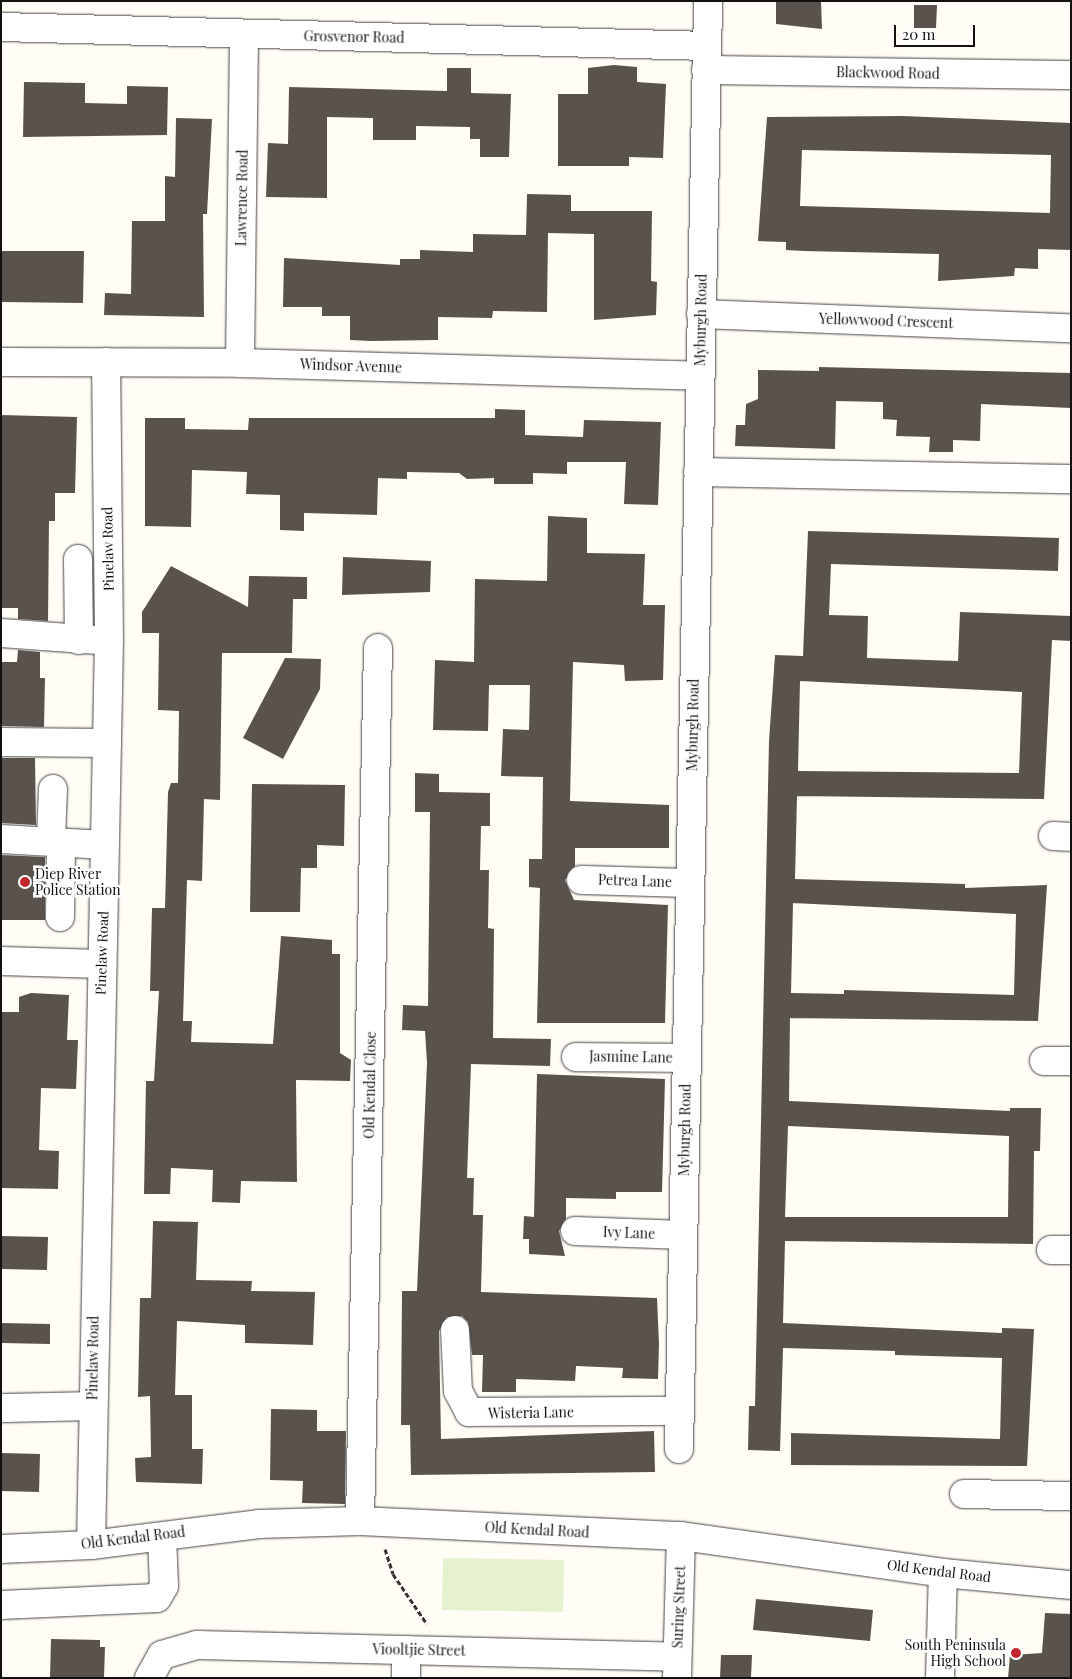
<!DOCTYPE html>
<html>
<head>
<meta charset="utf-8">
<style>
	body { margin:0 }
	#map { position:relative; width:1072px; height:1679px; overflow:hidden; background:#fffdf5; font-family:"Playfair Display",serif }
	div>[style] { position:absolute }
	[style*='--x'] { left:calc(var(--x)*1px); top:calc(var(--y)*1px); width:calc(var(--w)*1px); rotate:calc(var(--a)*1deg) }
	.pitch>* { inset:0; background:#e6f2cf }
	.building>* { inset:0; background:#5a524d }
	.path>* { height:3px; margin-top:-1.5px; transform-origin:0; background:repeating-linear-gradient(90deg,#333 0 5px,transparent 0 7.5px) }
	.roads { filter:drop-shadow(0 0 1px #444) drop-shadow(0 0 1px #444) }
	.minor>* { height:28px; margin:-14px; padding:0 14px; transform-origin:14px; border-radius:14px; background:#fff }
	.dots>* { width:14px; height:14px; translate:-50% -50%; box-sizing:border-box; border:2px solid #fff; border-radius:50% }
	span { translate:-50% -50%; white-space:nowrap; text-align:center; line-height:1.15; -webkit-text-stroke:5px #fff; paint-order:stroke }
	.street-label { font-size:14px; color:#111 }
	.poi-label { font-size:14px; color:#111 }
	.left { translate:0 -50%; text-align:left }
	.right { translate:-100% -50%; text-align:right }
	.frame { position:absolute; inset:0; border:2px solid #111; pointer-events:none }
	.scale { position:absolute; left:894px; top:25px; width:81px; height:22px; box-sizing:border-box; border:2px solid #111; border-top:0; padding-left:6px; font-size:15px; line-height:18px; white-space:nowrap; color:#111; -webkit-text-stroke:4px #fff; paint-order:stroke }
</style>
</head>
<body>
<div id="map">
	<div class="pitch">
		<div style="clip-path:polygon(443px 1558px,564px 1560px,563px 1612px,442px 1610px)"></div>
	</div>
	<div class="building">
		<div style="clip-path:polygon(776px 1px,821px 1px,822px 29px,776px 24px)"></div>
		<div style="clip-path:polygon(914px 5px,937px 5px,936px 28px,914px 28px)"></div>
		<div style="clip-path:polygon(614px 65px,637px 67px,637px 82px,666px 84px,663px 158px,629px 157px,629px 166px,558px 166px,558px 94px,588px 94px,588px 68px)"></div>
		<div style="clip-path:polygon(447px 68px,471px 68px,471px 93px,511px 94px,509px 157px,480px 157px,480px 139px,470px 139px,470px 127px,416px 126px,416px 140px,373px 140px,373px 118px,327px 117px,327px 198px,266px 197px,268px 143px,288px 144px,289px 87px,447px 91px)"></div>
		<div style="clip-path:polygon(24px 82px,85px 83px,85px 103px,127px 104px,127px 86px,168px 87px,167px 135px,23px 137px)"></div>
		<div style="clip-path:polygon(evenodd,903px 116px,1071px 123px,1071px 250px,1038px 249px,1038px 269px,1015px 268px,1014px 276px,938px 281px,939px 254px,804px 251px,786px 250px,786px 242px,758px 241px,767px 117px,903px 116px,802px 150px,1051px 155px,1050px 213px,800px 206px,802px 150px)"></div>
		<div style="clip-path:polygon(176px 118px,212px 119px,207px 214px,203px 214px,204px 317px,104px 315px,105px 293px,131px 294px,132px 221px,165px 221px,165px 176px,175px 177px)"></div>
		<div style="clip-path:polygon(527px 194px,571px 195px,571px 211px,652px 211px,651px 281px,657px 282px,656px 315px,594px 320px,594px 234px,548px 233px,547px 312px,493px 311px,492px 318px,438px 317px,438px 340px,371px 341px,350px 340px,350px 316px,322px 316px,322px 307px,283px 307px,284px 258px,400px 265px,400px 259px,420px 259px,420px 250px,473px 252px,473px 234px,526px 235px)"></div>
		<div style="clip-path:polygon(1px 251px,84px 251px,83px 303px,1px 302px)"></div>
		<div style="clip-path:polygon(819px 367px,1071px 373px,1071px 408px,981px 404px,980px 441px,953px 440px,953px 452px,929px 452px,930px 437px,896px 436px,897px 420px,883px 419px,883px 402px,836px 401px,835px 449px,735px 446px,736px 425px,745px 425px,746px 404px,758px 399px,758px 370px,819px 371px)"></div>
		<div style="clip-path:polygon(495px 409px,525px 410px,525px 435px,583px 437px,584px 420px,661px 422px,658px 505px,624px 504px,626px 462px,567px 462px,567px 474px,533px 473px,533px 484px,494px 484px,494px 478px,467px 479px,459px 473px,407px 472px,407px 479px,378px 478px,377px 515px,304px 513px,304px 531px,280px 530px,280px 495px,246px 494px,247px 472px,192px 470px,191px 527px,145px 526px,145px 418px,185px 418px,185px 429px,248px 430px,249px 418px,495px 418px)"></div>
		<div style="clip-path:polygon(1px 415px,77px 417px,75px 493px,55px 493px,55px 521px,49px 521px,48px 621px,18px 619px,18px 608px,1px 608px)"></div>
		<div style="clip-path:polygon(548px 516px,587px 518px,587px 553px,645px 554px,643px 605px,665px 605px,663px 680px,625px 681px,624px 665px,573px 662px,570px 801px,669px 805px,669px 848px,575px 848px,575px 866px,565px 880px,574px 900px,668px 905px,665px 1023px,537px 1023px,540px 888px,529px 887px,529px 859px,542px 859px,543px 777px,501px 776px,503px 729px,529px 730px,530px 685px,489px 685px,488px 731px,433px 730px,435px 660px,474px 662px,475px 579px,547px 581px)"></div>
		<div style="clip-path:polygon(evenodd,808px 531px,1059px 538px,1058px 571px,831px 564px,829px 615px,868px 616px,867px 658px,958px 661px,960px 612px,1071px 616px,1071px 641px,1052px 640px,1044px 799px,797px 796px,795px 879px,965px 884px,965px 888px,1047px 885px,1038px 1021px,790px 1018px,789px 1101px,1010px 1111px,1010px 1108px,1041px 1108px,1040px 1151px,1034px 1151px,1033px 1244px,785px 1241px,783px 1323px,1002px 1333px,1002px 1328px,1034px 1329px,1027px 1466px,791px 1465px,791px 1433px,1000px 1439px,1002px 1358px,895px 1355px,895px 1351px,783px 1348px,780px 1451px,748px 1450px,749px 1406px,755px 1406px,769px 741px,775px 655px,803px 656px,808px 531px,800px 681px,1022px 692px,1019px 773px,798px 771px,800px 681px,808px 531px,793px 903px,1016px 914px,1014px 995px,844px 990px,844px 994px,791px 993px,793px 903px,808px 531px,788px 1126px,1009px 1136px,1008px 1217px,785px 1217px,788px 1126px)"></div>
		<div style="clip-path:polygon(343px 557px,431px 561px,430px 592px,342px 595px)"></div>
		<div style="clip-path:polygon(171px 566px,248px 607px,249px 576px,307px 577px,307px 599px,293px 599px,292px 653px,222px 653px,220px 800px,204px 799px,202px 881px,187px 880px,183px 1021px,192px 1021px,191px 1042px,273px 1044px,281px 936px,332px 940px,332px 954px,340px 954px,340px 1053px,351px 1060px,350px 1081px,296px 1080px,297px 1182px,241px 1181px,240px 1203px,212px 1202px,213px 1170px,171px 1168px,170px 1194px,144px 1194px,146px 1081px,154px 1081px,159px 991px,150px 991px,152px 908px,165px 908px,168px 792px,171px 783px,178px 783px,179px 711px,158px 710px,159px 633px,142px 633px,142px 612px)"></div>
		<div style="clip-path:polygon(18px 650px,40px 652px,40px 678px,45px 678px,44px 727px,1px 726px,1px 662px,17px 662px)"></div>
		<div style="clip-path:polygon(285px 658px,321px 659px,320px 689px,283px 759px,243px 738px)"></div>
		<div style="clip-path:polygon(1px 758px,35px 758px,36px 825px,1px 823px)"></div>
		<div style="clip-path:polygon(415px 773px,439px 774px,439px 792px,490px 793px,490px 826px,481px 826px,480px 870px,489px 870px,488px 928px,494px 929px,493px 1038px,551px 1039px,550px 1066px,471px 1064px,467px 1178px,474px 1178px,473px 1215px,483px 1215px,481px 1292px,657px 1298px,659px 1344px,658px 1379px,622px 1378px,623px 1368px,576px 1366px,575px 1381px,516px 1379px,516px 1392px,482px 1392px,483px 1355px,472px 1355px,468px 1322px,462px 1316px,447px 1317px,439px 1331px,441px 1439px,654px 1431px,655px 1472px,411px 1475px,410px 1425px,401px 1425px,402px 1291px,417px 1291px,427px 1063px,425px 1031px,402px 1030px,403px 1005px,428px 1006px,430px 812px,415px 812px)"></div>
		<div style="clip-path:polygon(252px 784px,345px 785px,344px 846px,317px 845px,317px 868px,301px 868px,300px 912px,250px 912px)"></div>
		<div style="clip-path:polygon(1px 855px,45px 857px,45px 920px,1px 920px)"></div>
		<div style="clip-path:polygon(31px 993px,69px 995px,67px 1040px,78px 1040px,76px 1089px,41px 1088px,39px 1150px,59px 1151px,58px 1189px,1px 1188px,1px 1012px,19px 1012px,19px 997px)"></div>
		<div style="clip-path:polygon(537px 1074px,665px 1079px,662px 1192px,616px 1192px,616px 1199px,566px 1198px,566px 1219px,559px 1231px,565px 1256px,529px 1254px,529px 1239px,523px 1239px,524px 1216px,534px 1217px)"></div>
		<div style="clip-path:polygon(153px 1221px,198px 1222px,196px 1280px,252px 1281px,251px 1291px,315px 1292px,313px 1345px,245px 1343px,245px 1325px,177px 1321px,175px 1395px,192px 1395px,192px 1449px,203px 1449px,202px 1484px,136px 1482px,135px 1458px,151px 1457px,150px 1396px,138px 1397px,140px 1298px,151px 1298px)"></div>
		<div style="clip-path:polygon(1px 1236px,48px 1237px,47px 1270px,1px 1269px)"></div>
		<div style="clip-path:polygon(1px 1323px,50px 1324px,50px 1344px,1px 1343px)"></div>
		<div style="clip-path:polygon(271px 1409px,317px 1410px,317px 1431px,346px 1431px,345px 1504px,302px 1503px,303px 1481px,270px 1480px)"></div>
		<div style="clip-path:polygon(1px 1453px,40px 1454px,39px 1492px,1px 1491px)"></div>
		<div style="clip-path:polygon(756px 1599px,873px 1610px,870px 1641px,753px 1630px)"></div>
		<div style="clip-path:polygon(1045px 1613px,1071px 1614px,1071px 1678px,1008px 1678px,1010px 1655px,1042px 1653px)"></div>
		<div style="clip-path:polygon(51px 1639px,100px 1640px,100px 1647px,105px 1647px,104px 1678px,50px 1678px)"></div>
		<div style="clip-path:polygon(721px 1655px,752px 1655px,751px 1678px,720px 1678px)"></div>
	</div>
	<div class="path">
		<div style="--x:385;--y:1549;--w:26;--a:72"></div>
		<div style="--x:393;--y:1574;--w:60;--a:55.8"></div>
	</div>
	<div class="roads">
		<div class="minor">
			<div style="--x:1;--y:27;--w:705;--a:1.54"></div>
			<div style="--x:706;--y:70;--w:365;--a:0.8"></div>
			<div style="--x:701;--y:314;--w:370;--a:2.2"></div>
			<div style="--x:1;--y:362;--w:239;--a:0.2"></div>
			<div style="--x:240;--y:363;--w:460;--a:1.6"></div>
			<div style="--x:240;--y:363;--w:329;--a:-89.3"></div>
			<div style="--x:698;--y:472;--w:373;--a:1.1"></div>
			<div style="--x:78;--y:559;--w:81;--a:89.3"></div>
			<div style="--x:1;--y:633;--w:108;--a:4.2"></div>
			<div style="--x:1;--y:742;--w:106;--a:0.5"></div>
			<div style="--x:1053;--y:836;--w:18;--a:3"></div>
			<div style="--x:1;--y:839;--w:104;--a:3.3"></div>
			<div style="--x:51;--y:840;--w:51;--a:-87.8"></div>
			<div style="--x:581;--y:880;--w:109;--a:1.6"></div>
			<div style="--x:60;--y:917;--w:72;--a:-89.2"></div>
			<div style="--x:1;--y:961;--w:100;--a:1.7"></div>
			<div style="--x:576;--y:1057;--w:110;--a:0.5"></div>
			<div style="--x:1044;--y:1061;--w:27;--a:0"></div>
			<div style="--x:575;--y:1231;--w:108;--a:2.1"></div>
			<div style="--x:1051;--y:1250;--w:20;--a:0"></div>
			<div style="--x:455;--y:1330;--w:61;--a:87.2"></div>
			<div style="--x:458;--y:1391;--w:24;--a:62"></div>
			<div style="--x:469;--y:1412;--w:211;--a:-0.3"></div>
			<div style="--x:4;--y:1408;--w:88;--a:-1.3"></div>
			<div style="--x:679;--y:1449;--w:1448;--a:-88.85"></div>
			<div style="--x:964;--y:1494;--w:107;--a:1.1"></div>
			<div style="--x:360;--y:1521;--w:873;--a:-88.82"></div>
			<div style="--x:91;--y:1545;--w:904;--a:-88.86"></div>
			<div style="--x:109;--y:641;--w:279;--a:-90.6"></div>
			<div style="--x:1;--y:1549;--w:90;--a:-2.5"></div>
			<div style="--x:91;--y:1545;--w:169;--a:-7.1"></div>
			<div style="--x:259;--y:1524;--w:101;--a:-1.7"></div>
			<div style="--x:360;--y:1521;--w:321;--a:2.7"></div>
			<div style="--x:681;--y:1536;--w:265;--a:8"></div>
			<div style="--x:943;--y:1573;--w:129;--a:5.4"></div>
			<div style="--x:1;--y:1605;--w:156;--a:-2.6"></div>
			<div style="--x:157;--y:1598;--w:14;--a:-60"></div>
			<div style="--x:164;--y:1586;--w:49;--a:-92.3"></div>
			<div style="--x:149;--y:1678;--w:26;--a:-61"></div>
			<div style="--x:162;--y:1655;--w:37;--a:-16"></div>
			<div style="--x:198;--y:1645;--w:479;--a:1.4"></div>
			<div style="--x:406;--y:1678;--w:28;--a:-90"></div>
			<div style="--x:677;--y:1678;--w:142;--a:-88.4"></div>
			<div style="--x:940;--y:1678;--w:105;--a:-88.4"></div>
		</div>
	</div>
	<div class="dots">
		<div style="left:25px;top:882px;background:#c4262e"></div>
		<div style="left:1016px;top:1653px;background:#c4262e"></div>
	</div>
	<div class="street-label">
		<span style="left:354px;top:37px;rotate:1deg">Grosvenor Road</span>
		<span style="left:888px;top:73px;rotate:1deg">Blackwood Road</span>
		<span style="left:242px;top:198px;rotate:-89deg">Lawrence Road</span>
		<span style="left:701px;top:320px;rotate:-89deg">Myburgh Road</span>
		<span style="left:886px;top:321px;rotate:2deg">Yellowwood Crescent</span>
		<span style="left:351px;top:366px;rotate:2deg">Windsor Avenue</span>
		<span style="left:108px;top:549px;rotate:-91deg">Pinelaw Road</span>
		<span style="left:693px;top:725px;rotate:-89deg">Myburgh Road</span>
		<span style="left:635px;top:881px;rotate:2deg">Petrea Lane</span>
		<span style="left:102px;top:953px;rotate:-88deg">Pinelaw Road</span>
		<span style="left:631px;top:1057px;rotate:1deg">Jasmine Lane</span>
		<span style="left:370px;top:1085px;rotate:-89deg">Old Kendal Close</span>
		<span style="left:685px;top:1130px;rotate:-89deg">Myburgh Road</span>
		<span style="left:629px;top:1233px;rotate:2deg">Ivy Lane</span>
		<span style="left:93px;top:1358px;rotate:-89deg">Pinelaw Road</span>
		<span style="left:531px;top:1413px;rotate:-1deg">Wisteria Lane</span>
		<span style="left:537px;top:1530px;rotate:3deg">Old Kendal Road</span>
		<span style="left:133px;top:1538px;rotate:-7deg">Old Kendal Road</span>
		<span style="left:939px;top:1571px;rotate:7deg">Old Kendal Road</span>
		<span style="left:679px;top:1607px;rotate:-88deg">Suring Street</span>
		<span style="left:419px;top:1650px;rotate:1deg">Viooltjie Street</span>
	</div>
	<div class="poi-label">
		<span class="left" style="left:35px;top:882px">Diep River<br>Police Station</span>
		<span class="right" style="left:1006px;top:1653px">South Peninsula<br>High School</span>
	</div>
	<div class="frame"></div>
	<div class="scale">20 m</div>
</div>
</body>
</html>
